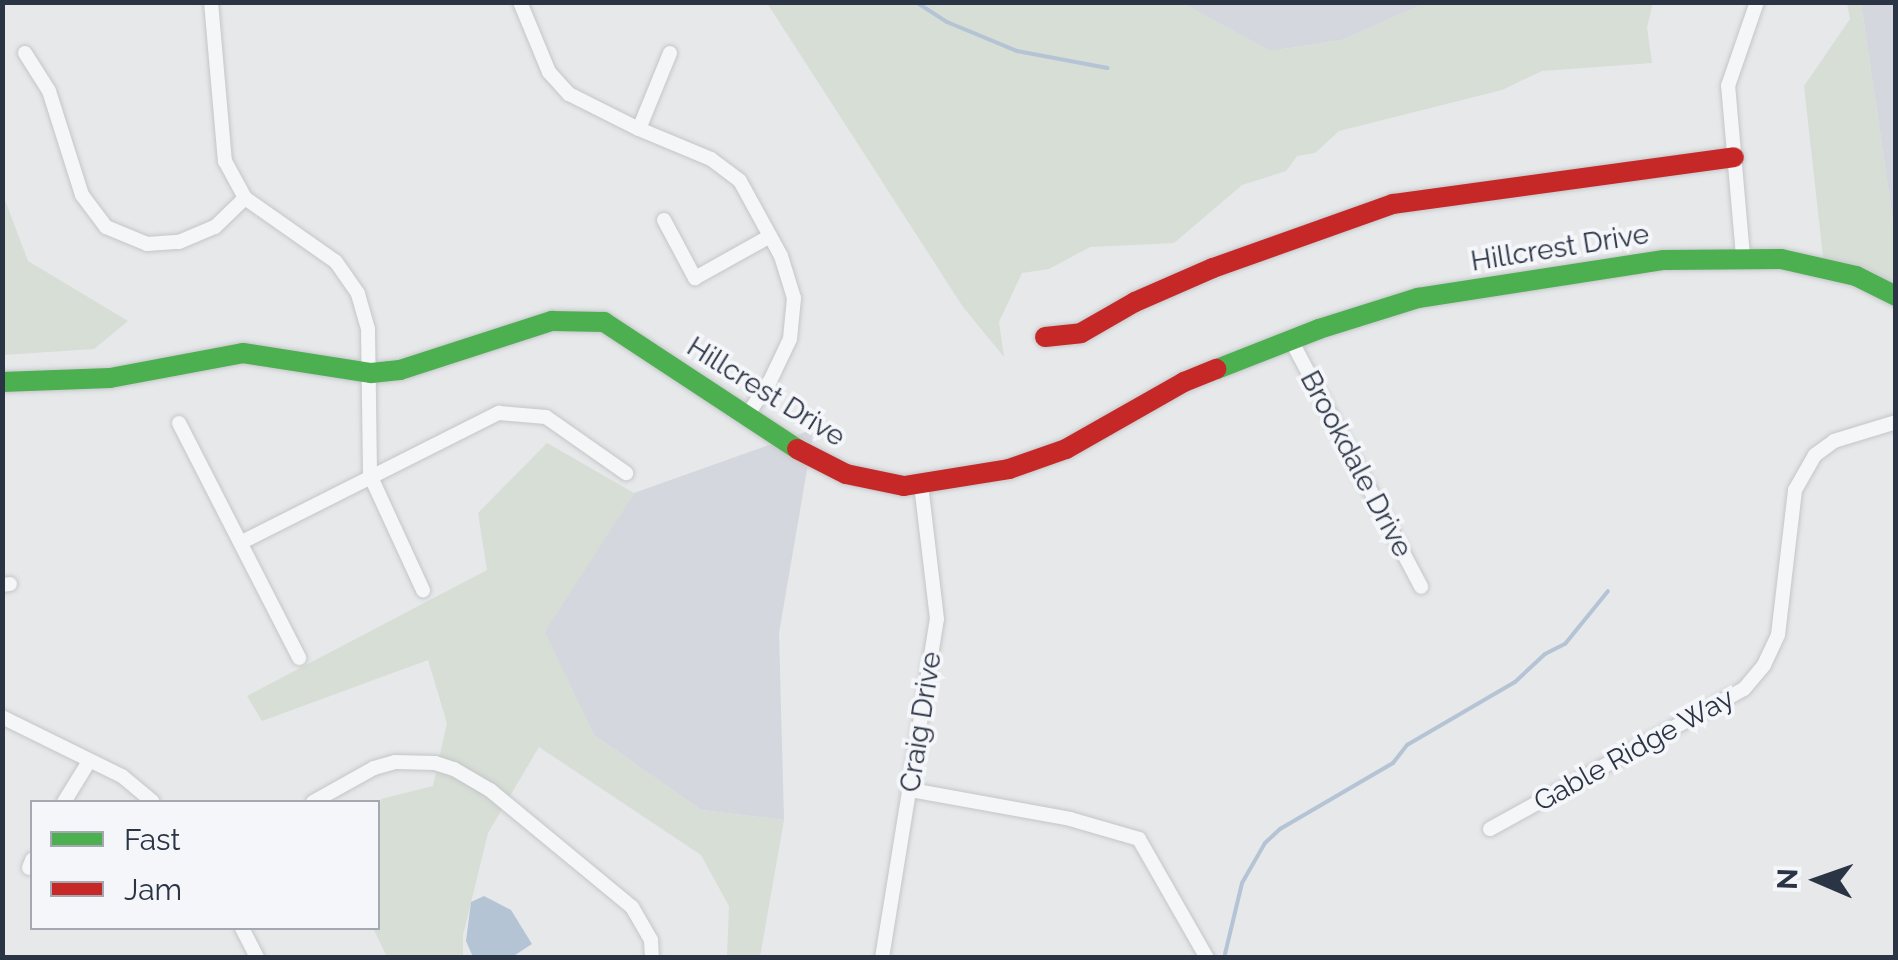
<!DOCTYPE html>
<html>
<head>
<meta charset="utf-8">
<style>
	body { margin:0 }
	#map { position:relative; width:1898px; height:960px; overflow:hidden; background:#e6e8ea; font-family:Raleway,sans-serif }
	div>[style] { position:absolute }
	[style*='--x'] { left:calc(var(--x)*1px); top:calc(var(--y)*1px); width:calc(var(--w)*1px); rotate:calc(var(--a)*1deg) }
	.built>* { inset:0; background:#d4d7dd }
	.green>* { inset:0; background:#d6ded6 }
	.water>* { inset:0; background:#b4c4d5 }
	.stream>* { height:4px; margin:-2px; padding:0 2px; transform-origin:2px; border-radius:2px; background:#b4c4d5 }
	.roads { filter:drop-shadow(0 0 2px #c4c6c8) drop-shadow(0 0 2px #c4c6c8) }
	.street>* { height:14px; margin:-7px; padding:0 7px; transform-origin:7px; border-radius:7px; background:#f5f6f7 }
	.fast>* { height:20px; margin:-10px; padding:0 10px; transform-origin:10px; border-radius:10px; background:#4caf50 }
	.jam>* { height:20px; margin:-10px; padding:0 10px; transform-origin:10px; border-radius:10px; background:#c62828 }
	span { translate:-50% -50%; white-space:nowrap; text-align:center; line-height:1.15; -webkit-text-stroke:8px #f4f6f9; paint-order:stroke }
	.street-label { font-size:28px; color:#2b3445 }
	.frame { position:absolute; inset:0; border:5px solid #2b3445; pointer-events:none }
	.legend { position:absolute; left:30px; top:800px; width:350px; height:130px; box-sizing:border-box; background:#f4f6f9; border:2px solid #a4a8b1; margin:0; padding:12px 18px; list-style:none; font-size:30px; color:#2b3445 }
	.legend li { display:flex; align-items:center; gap:20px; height:50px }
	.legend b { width:50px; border:2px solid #a4a8b1 }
	.north { position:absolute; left:1768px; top:830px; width:100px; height:100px; -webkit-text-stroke:8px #f4f6f9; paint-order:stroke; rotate:272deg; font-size:28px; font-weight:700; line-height:40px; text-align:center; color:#2b3445 }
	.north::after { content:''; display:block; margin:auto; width:35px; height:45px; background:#2b3445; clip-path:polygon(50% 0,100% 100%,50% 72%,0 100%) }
</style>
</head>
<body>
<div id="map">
	<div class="built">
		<div style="clip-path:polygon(1182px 3px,1426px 3px,1342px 40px,1270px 51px)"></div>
		<div style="clip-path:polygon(1861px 3px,1895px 3px,1895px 234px)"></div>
		<div style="clip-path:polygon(814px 429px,779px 633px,784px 820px,701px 810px,594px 735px,544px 632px,634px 493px)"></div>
	</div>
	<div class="green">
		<div style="clip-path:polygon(767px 3px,1182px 3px,1270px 51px,1342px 40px,1426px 3px,1653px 3px,1647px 27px,1652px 63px,1542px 71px,1502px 90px,1339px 131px,1315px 153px,1297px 156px,1286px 171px,1242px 185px,1174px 243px,1090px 247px,1049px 269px,1022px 273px,999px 322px,1004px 357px,963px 307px)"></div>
		<div style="clip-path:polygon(1847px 3px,1861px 3px,1895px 234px,1895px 290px,1824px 266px,1804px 86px,1850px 19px)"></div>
		<div style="clip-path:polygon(2px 192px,28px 261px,128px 321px,94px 349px,3px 355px)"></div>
		<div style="clip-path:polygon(547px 443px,634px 493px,545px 632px,594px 735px,701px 810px,784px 820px,760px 957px,727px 957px,729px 906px,701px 855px,539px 747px,488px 833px,463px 935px,463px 957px,387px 957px,373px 928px,378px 928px,378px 816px,381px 799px,433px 786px,447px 723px,428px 660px,262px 721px,247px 696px,487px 570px,478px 513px)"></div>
	</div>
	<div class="water">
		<div style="clip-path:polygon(484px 896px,511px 910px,532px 944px,512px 957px,473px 957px,466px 941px,471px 902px)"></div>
	</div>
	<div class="stream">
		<div style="--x:916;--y:2;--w:37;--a:33"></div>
		<div style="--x:947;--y:22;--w:76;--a:22.5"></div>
		<div style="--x:1017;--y:51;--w:92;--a:10.7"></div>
		<div style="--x:1225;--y:954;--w:73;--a:-76.5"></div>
		<div style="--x:1242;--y:883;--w:46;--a:-60.1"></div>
		<div style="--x:1265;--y:843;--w:21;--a:-43"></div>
		<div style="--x:1280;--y:829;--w:131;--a:-30.3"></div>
		<div style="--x:1393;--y:763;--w:23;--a:-52"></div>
		<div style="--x:1407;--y:745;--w:125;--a:-30.3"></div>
		<div style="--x:1515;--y:682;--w:41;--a:-43"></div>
		<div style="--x:1545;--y:654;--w:22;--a:-27"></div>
		<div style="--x:1565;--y:644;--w:68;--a:-50.9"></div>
	</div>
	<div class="roads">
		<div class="street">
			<div style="--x:211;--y:2;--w:160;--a:85"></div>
			<div style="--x:225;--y:161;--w:42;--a:61.6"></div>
			<div style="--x:245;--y:198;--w:111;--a:35.1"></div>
			<div style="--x:336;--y:262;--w:39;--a:55"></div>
			<div style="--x:358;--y:294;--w:36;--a:74"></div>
			<div style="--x:368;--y:329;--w:146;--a:89.2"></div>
			<div style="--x:370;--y:475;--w:127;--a:65.3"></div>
			<div style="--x:520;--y:2;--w:76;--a:67.5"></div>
			<div style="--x:549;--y:72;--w:30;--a:48"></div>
			<div style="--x:569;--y:94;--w:78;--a:26.6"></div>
			<div style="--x:25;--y:53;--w:45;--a:57.7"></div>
			<div style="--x:49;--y:91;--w:109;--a:72.4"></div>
			<div style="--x:82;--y:195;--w:40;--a:53"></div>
			<div style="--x:106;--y:227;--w:44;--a:22.5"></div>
			<div style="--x:147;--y:244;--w:32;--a:-4"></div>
			<div style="--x:179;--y:242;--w:39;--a:-23"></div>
			<div style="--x:215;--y:227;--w:42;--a:-44"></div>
			<div style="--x:670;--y:53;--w:82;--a:112.2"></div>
			<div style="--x:639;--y:129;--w:78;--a:22.6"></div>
			<div style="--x:711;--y:159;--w:36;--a:37"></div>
			<div style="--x:740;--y:181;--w:85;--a:61.3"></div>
			<div style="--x:781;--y:256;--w:44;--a:72.8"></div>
			<div style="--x:794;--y:298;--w:41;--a:95.6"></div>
			<div style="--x:790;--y:339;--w:47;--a:115.5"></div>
			<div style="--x:770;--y:381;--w:43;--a:123.7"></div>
			<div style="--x:664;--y:220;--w:66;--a:61.9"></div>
			<div style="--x:695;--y:278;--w:86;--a:-29.2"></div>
			<div style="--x:1743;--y:256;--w:171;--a:-95"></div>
			<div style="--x:1728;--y:86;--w:89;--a:-71"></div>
			<div style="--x:1291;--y:340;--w:279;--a:62.2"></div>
			<div style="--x:179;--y:423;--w:264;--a:62.9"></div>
			<div style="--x:242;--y:542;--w:288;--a:-26.7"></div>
			<div style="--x:499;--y:413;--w:47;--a:4.9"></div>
			<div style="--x:546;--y:417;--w:98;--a:35"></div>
			<div style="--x:2;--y:585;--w:8;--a:-7"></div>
			<div style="--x:2;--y:717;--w:134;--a:26.2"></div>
			<div style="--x:122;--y:776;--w:40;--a:40"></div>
			<div style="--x:911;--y:790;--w:162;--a:10.3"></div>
			<div style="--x:1070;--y:819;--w:72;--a:16.2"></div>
			<div style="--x:1139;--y:839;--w:137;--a:60.3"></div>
			<div style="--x:64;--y:802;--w:46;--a:-58.4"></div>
			<div style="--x:313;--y:802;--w:70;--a:-29.1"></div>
			<div style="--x:374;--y:768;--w:22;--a:-16"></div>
			<div style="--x:395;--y:762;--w:40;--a:1.4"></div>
			<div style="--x:435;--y:763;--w:20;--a:18"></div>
			<div style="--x:454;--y:769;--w:42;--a:30.3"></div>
			<div style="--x:490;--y:790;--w:184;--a:39.5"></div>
			<div style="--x:632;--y:907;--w:38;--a:60"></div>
			<div style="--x:651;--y:940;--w:18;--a:87"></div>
			<div style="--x:1490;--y:829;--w:290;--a:-28.9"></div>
			<div style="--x:1744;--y:689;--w:31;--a:-50"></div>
			<div style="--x:1764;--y:665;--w:33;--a:-65"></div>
			<div style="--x:1778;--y:635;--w:146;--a:-83.3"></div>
			<div style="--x:1795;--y:490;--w:40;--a:-60.3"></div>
			<div style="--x:1815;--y:455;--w:24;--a:-36"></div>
			<div style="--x:1834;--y:441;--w:65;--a:-17"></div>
			<div style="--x:29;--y:868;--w:9;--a:-69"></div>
			<div style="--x:242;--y:928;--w:34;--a:63"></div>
			<div style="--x:882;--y:958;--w:343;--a:-80.8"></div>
			<div style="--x:937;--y:619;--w:135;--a:-96.8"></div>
		</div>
		<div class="fast">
			<div style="--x:1217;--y:369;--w:110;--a:-21.4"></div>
			<div style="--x:1319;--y:329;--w:104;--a:-17.4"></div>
			<div style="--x:1418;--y:298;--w:249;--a:-8.8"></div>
			<div style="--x:1664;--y:260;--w:117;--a:-0.5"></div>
			<div style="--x:1781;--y:259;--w:77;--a:12.8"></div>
			<div style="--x:1856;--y:276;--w:45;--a:26.6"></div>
			<div style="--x:2;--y:382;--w:108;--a:-2.1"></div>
			<div style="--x:110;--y:378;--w:135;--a:-10.6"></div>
			<div style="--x:243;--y:353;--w:130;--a:8.9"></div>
			<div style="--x:371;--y:373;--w:29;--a:-6"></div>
			<div style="--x:400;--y:370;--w:160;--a:-17.9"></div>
			<div style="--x:552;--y:321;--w:52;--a:1.1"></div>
			<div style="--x:604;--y:322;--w:231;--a:33.3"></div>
		</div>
		<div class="jam">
			<div style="--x:1045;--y:337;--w:36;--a:-6"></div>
			<div style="--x:1081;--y:333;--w:62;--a:-29.9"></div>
			<div style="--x:1135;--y:302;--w:85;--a:-23.6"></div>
			<div style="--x:1213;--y:268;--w:191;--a:-19.6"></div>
			<div style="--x:1393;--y:204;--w:344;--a:-7.8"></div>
			<div style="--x:797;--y:449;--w:55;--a:27"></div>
			<div style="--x:846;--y:474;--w:59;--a:11.7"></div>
			<div style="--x:904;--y:486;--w:106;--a:-9.2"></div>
			<div style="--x:1009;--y:469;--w:60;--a:-19.3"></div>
			<div style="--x:1066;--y:449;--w:136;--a:-29.6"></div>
			<div style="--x:1184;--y:382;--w:35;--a:-22"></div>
		</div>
	</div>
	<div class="street-label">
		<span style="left:1560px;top:248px;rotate:-9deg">Hillcrest Drive</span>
		<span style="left:766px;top:392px;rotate:32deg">Hillcrest Drive</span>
		<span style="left:1356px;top:464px;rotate:62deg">Brookdale Drive</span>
		<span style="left:921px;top:722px;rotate:-81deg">Craig Drive</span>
		<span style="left:1634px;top:750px;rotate:-29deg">Gable Ridge Way</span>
	</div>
	<div class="frame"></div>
	<ul class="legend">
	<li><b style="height:12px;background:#4caf50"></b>Fast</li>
	<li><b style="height:12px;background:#c62828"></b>Jam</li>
	</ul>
	<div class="north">N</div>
</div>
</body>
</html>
